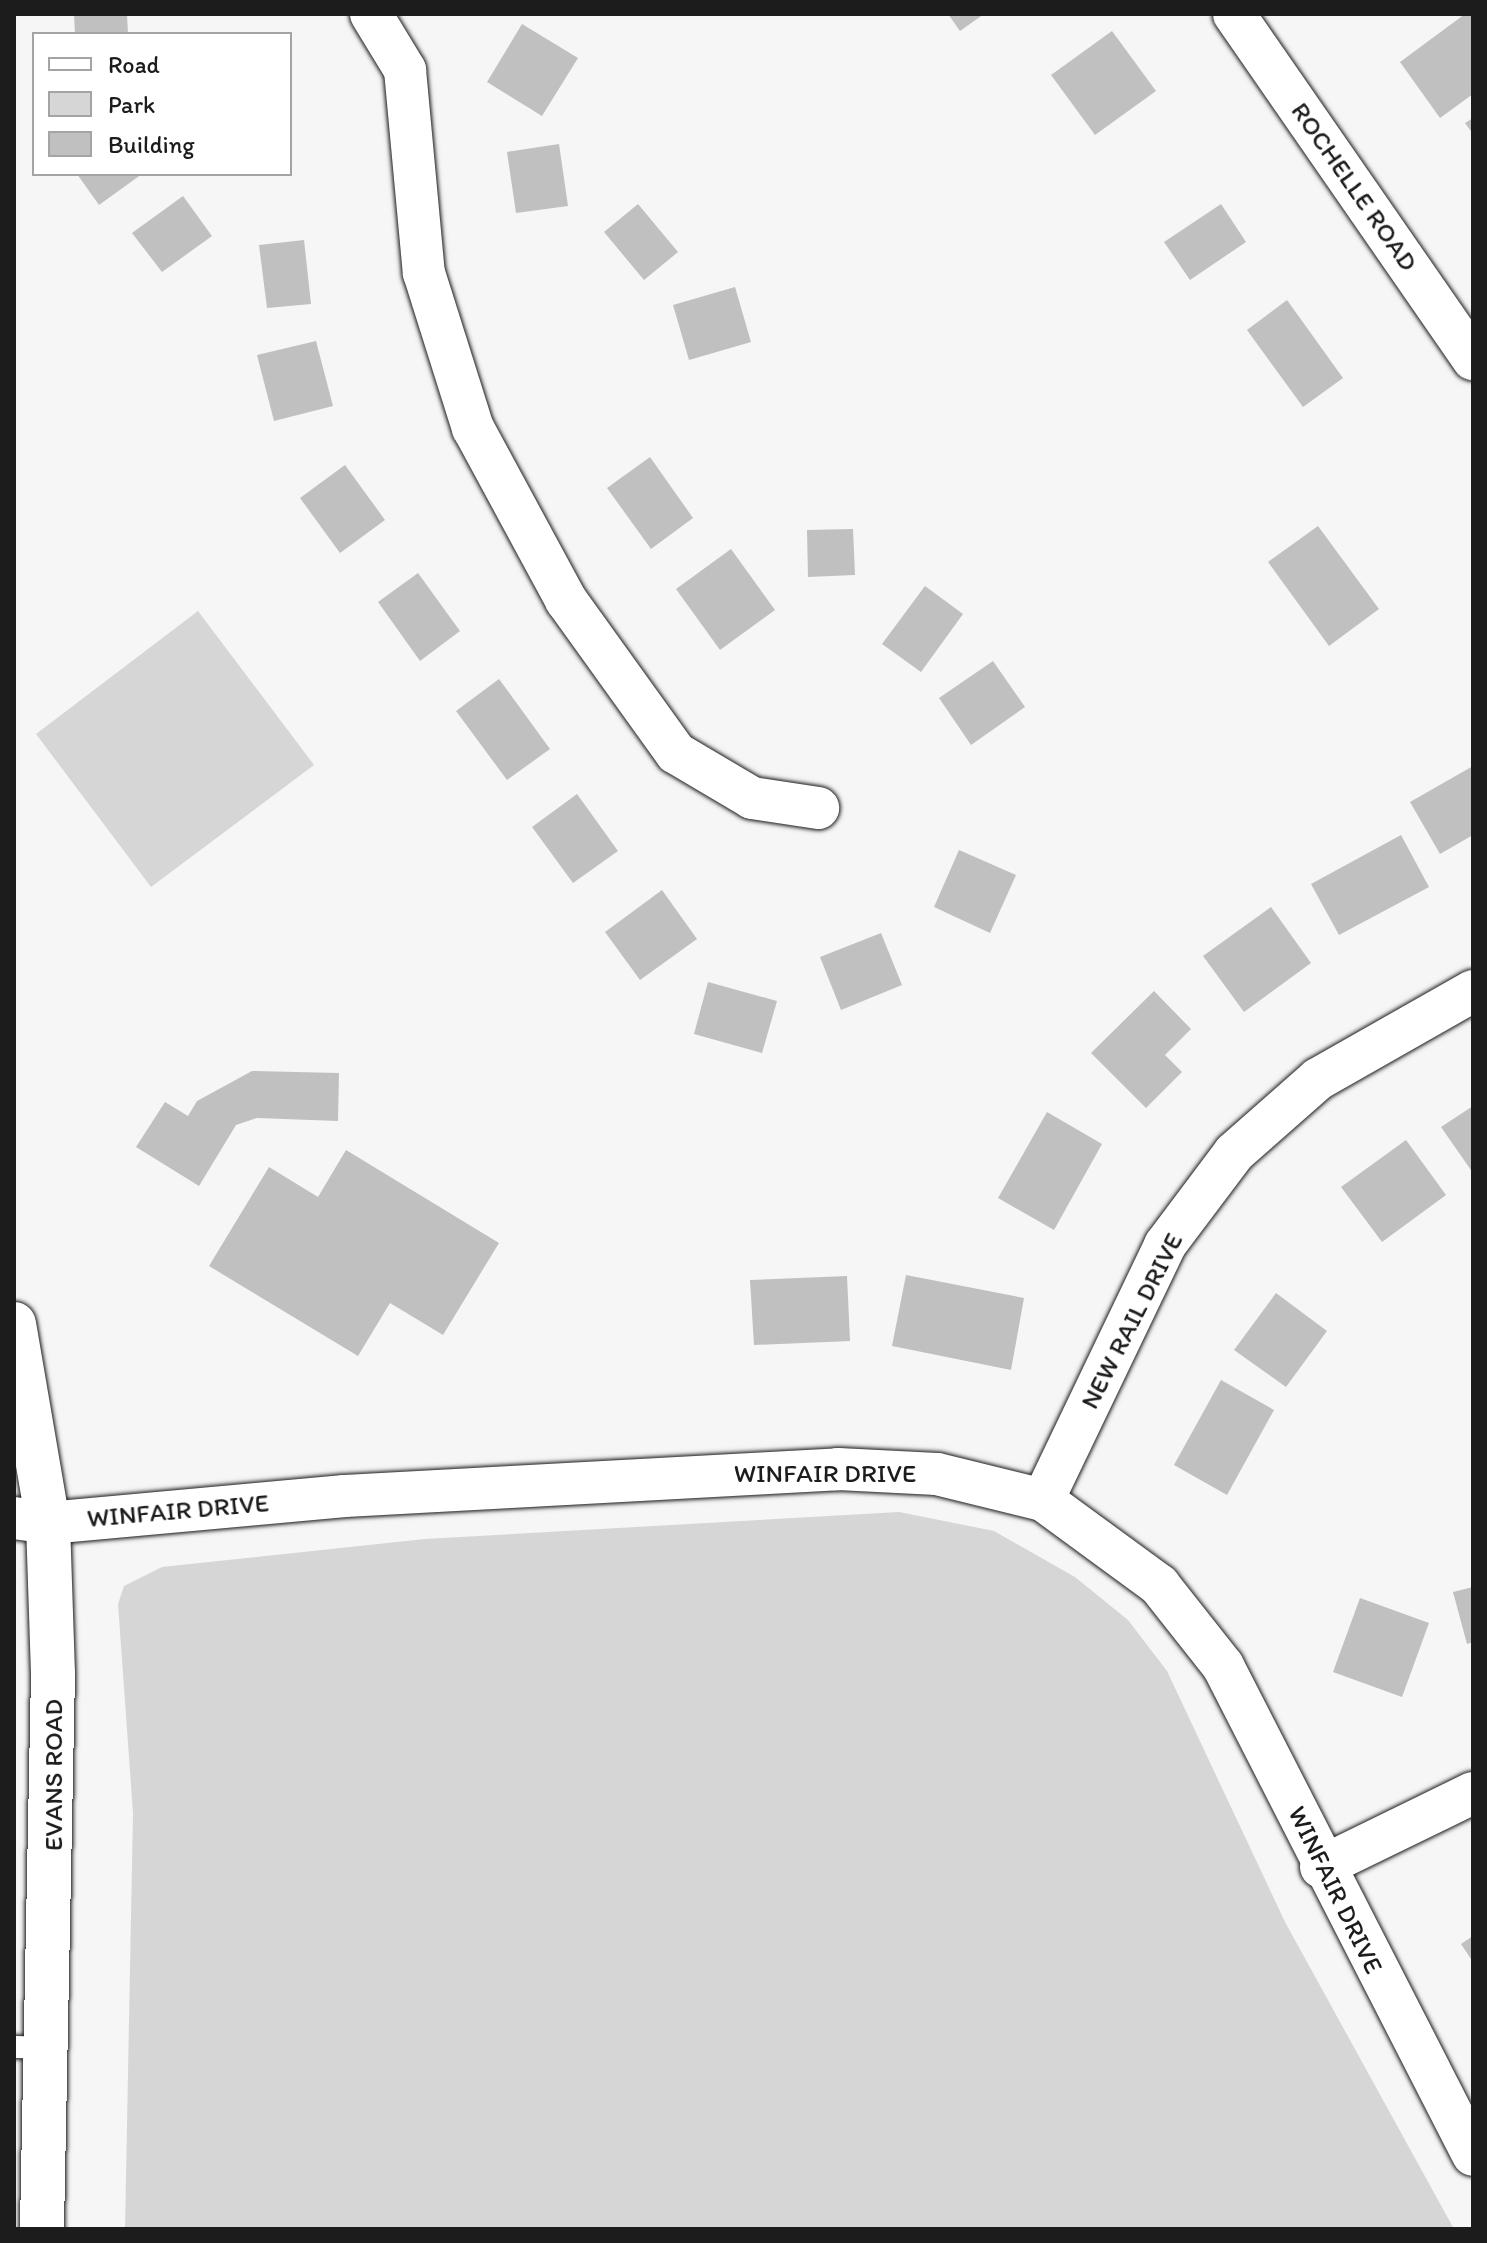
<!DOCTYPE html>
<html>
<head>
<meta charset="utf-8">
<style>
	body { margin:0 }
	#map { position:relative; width:1487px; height:2243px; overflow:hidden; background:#f6f6f6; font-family:Itim,sans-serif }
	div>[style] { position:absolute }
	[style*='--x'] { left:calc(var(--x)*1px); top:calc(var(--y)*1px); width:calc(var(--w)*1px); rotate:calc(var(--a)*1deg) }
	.green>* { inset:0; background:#d6d6d6 }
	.building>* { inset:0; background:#c0c0c0 }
	.roads { filter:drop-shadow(0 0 2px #1c1c1c) drop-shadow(0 0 2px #1c1c1c) }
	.service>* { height:22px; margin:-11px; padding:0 11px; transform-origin:11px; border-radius:11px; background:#fff }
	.minor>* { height:42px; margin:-21px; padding:0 21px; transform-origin:21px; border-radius:21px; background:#fff }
	.secondary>* { height:44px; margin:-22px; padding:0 22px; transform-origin:22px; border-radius:22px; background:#fff }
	span { translate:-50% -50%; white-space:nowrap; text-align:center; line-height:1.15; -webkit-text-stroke:8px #fff; paint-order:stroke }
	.street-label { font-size:26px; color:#1c1c1c }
	.frame { position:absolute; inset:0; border:16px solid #1c1c1c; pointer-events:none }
	.legend { position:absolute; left:32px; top:32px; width:260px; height:144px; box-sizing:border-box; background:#fff; border:2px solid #a4a4a4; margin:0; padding:10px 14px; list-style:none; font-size:24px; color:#1c1c1c }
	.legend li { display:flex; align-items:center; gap:16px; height:40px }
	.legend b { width:40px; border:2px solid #a4a4a4 }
</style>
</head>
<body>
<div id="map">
	<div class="green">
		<div style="clip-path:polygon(198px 611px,314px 765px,151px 887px,36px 734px)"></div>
		<div style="clip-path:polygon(899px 1512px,994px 1531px,1075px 1577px,1128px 1620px,1167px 1671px,1285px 1922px,1454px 2229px,125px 2229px,133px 1813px,118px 1604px,124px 1586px,162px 1567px,425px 1539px)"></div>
	</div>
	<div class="building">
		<div style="clip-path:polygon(74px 14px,127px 14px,128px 34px,75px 34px)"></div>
		<div style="clip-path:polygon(948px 14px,984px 14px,960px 31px)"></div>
		<div style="clip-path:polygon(1465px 14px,1473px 14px,1473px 94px,1440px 118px,1400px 62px)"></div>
		<div style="clip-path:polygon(522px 24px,578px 58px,542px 116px,487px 82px)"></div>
		<div style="clip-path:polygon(1112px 31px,1156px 91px,1095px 135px,1051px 75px)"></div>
		<div style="clip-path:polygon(1473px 118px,1473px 134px,1465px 123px)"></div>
		<div style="clip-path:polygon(559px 144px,568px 206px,516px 213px,507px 152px)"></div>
		<div style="clip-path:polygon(77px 174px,142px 174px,99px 205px)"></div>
		<div style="clip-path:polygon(183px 196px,212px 236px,162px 272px,132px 233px)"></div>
		<div style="clip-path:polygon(638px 204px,678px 252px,644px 280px,604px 232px)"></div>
		<div style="clip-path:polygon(1221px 204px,1246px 242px,1190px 280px,1164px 242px)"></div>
		<div style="clip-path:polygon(304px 240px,311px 304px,267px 308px,259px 245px)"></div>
		<div style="clip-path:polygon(735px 287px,751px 342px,689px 360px,673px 305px)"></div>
		<div style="clip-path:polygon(1287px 300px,1343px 378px,1303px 407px,1247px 330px)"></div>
		<div style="clip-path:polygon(316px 341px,333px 406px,274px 421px,257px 355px)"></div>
		<div style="clip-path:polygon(650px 457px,693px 518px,651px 549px,607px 488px)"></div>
		<div style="clip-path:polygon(345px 465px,385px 520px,340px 553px,300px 498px)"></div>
		<div style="clip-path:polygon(1318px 526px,1379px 609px,1329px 646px,1268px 562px)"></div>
		<div style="clip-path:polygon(853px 529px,855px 575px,808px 577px,807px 530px)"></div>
		<div style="clip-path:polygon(731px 549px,775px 610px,720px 650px,676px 589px)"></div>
		<div style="clip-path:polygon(418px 573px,460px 631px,420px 661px,378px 602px)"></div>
		<div style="clip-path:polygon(925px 586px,963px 614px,921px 672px,882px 644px)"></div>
		<div style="clip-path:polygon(993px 661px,1025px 707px,971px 745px,939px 698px)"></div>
		<div style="clip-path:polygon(499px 679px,550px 749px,507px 780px,456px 711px)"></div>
		<div style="clip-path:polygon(1473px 766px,1473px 835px,1440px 854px,1410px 802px)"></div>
		<div style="clip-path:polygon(577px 794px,618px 851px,573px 883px,532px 827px)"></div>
		<div style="clip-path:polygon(1401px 835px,1429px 887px,1339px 935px,1311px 884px)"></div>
		<div style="clip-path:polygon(959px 850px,1016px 875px,990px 933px,934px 907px)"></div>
		<div style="clip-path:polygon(662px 890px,697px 939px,640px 980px,605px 932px)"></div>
		<div style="clip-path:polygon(1271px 907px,1311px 963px,1244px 1012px,1203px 956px)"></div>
		<div style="clip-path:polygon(881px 933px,902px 985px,841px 1010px,820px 957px)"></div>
		<div style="clip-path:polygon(708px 982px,777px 1001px,762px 1053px,694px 1034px)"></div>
		<div style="clip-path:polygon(1154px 991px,1191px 1029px,1165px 1055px,1182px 1072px,1146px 1108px,1091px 1053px)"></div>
		<div style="clip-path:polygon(252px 1071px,339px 1073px,338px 1121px,257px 1118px,236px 1125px,199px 1186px,136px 1147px,165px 1102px,188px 1116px,197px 1101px)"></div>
		<div style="clip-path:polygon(1473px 1106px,1473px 1173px,1441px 1127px)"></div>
		<div style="clip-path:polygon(1047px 1112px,1102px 1144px,1054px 1230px,998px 1198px)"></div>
		<div style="clip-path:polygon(1406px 1140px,1446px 1195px,1382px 1242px,1341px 1187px)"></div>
		<div style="clip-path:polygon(346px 1150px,499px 1243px,443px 1335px,390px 1303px,358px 1356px,209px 1266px,269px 1167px,318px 1197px)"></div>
		<div style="clip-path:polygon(906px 1275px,1024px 1298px,1011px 1370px,892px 1346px)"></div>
		<div style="clip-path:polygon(847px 1276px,850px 1341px,754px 1345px,750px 1280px)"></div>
		<div style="clip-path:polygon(1276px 1293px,1327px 1331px,1286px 1387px,1234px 1350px)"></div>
		<div style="clip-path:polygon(1221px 1380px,1274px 1410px,1227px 1495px,1174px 1465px)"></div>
		<div style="clip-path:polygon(1473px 1587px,1473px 1642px,1467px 1644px,1453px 1592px)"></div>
		<div style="clip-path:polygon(1360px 1598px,1429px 1623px,1402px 1697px,1333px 1672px)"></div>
		<div style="clip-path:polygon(1473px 1936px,1473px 1962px,1461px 1944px)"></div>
	</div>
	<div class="roads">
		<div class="service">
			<div style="--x:14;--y:2047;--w:35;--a:2"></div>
		</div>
		<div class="minor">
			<div style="--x:371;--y:14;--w:66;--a:58.7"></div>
			<div style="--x:405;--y:70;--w:204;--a:84.7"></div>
			<div style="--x:424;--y:273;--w:163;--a:72.5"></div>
			<div style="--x:473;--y:428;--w:196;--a:61.6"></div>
			<div style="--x:566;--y:600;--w:188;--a:54.3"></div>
			<div style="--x:676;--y:753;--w:88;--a:30.6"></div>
			<div style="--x:752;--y:798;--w:67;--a:8.6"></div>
			<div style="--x:1234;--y:14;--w:420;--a:55.3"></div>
			<div style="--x:1043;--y:1500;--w:283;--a:-64.4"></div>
			<div style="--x:1165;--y:1245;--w:115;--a:-53.1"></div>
			<div style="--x:1234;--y:1153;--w:112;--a:-41.4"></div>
			<div style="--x:1318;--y:1079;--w:178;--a:-29.6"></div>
			<div style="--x:14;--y:1518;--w:34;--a:8"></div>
			<div style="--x:48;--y:1523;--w:298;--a:-5.2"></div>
			<div style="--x:345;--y:1496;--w:494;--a:-3.1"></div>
			<div style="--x:838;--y:1469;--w:99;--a:2.9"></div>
			<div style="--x:937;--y:1474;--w:109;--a:13.8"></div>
			<div style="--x:1043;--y:1500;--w:144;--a:36.2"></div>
			<div style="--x:1159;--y:1585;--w:103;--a:51.7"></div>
			<div style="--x:1223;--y:1666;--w:549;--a:62.92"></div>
			<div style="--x:1321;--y:1867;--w:169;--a:-26"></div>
		</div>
		<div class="secondary">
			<div style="--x:14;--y:1324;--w:202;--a:80.3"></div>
			<div style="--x:48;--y:1523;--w:151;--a:88.1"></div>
			<div style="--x:53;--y:1674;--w:555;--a:91.14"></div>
		</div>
	</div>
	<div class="street-label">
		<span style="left:1354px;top:187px;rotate:55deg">ROCHELLE ROAD</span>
		<span style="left:1132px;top:1321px;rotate:-63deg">NEW RAIL DRIVE</span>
		<span style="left:825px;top:1474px">WINFAIR DRIVE</span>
		<span style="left:178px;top:1511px;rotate:-5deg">WINFAIR DRIVE</span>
		<span style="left:54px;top:1775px;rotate:-90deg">EVANS ROAD</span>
		<span style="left:1335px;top:1890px;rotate:64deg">WINFAIR DRIVE</span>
	</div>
	<div class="frame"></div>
	<ul class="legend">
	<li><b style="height:10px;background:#fff"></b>Road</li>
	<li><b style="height:22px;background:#d6d6d6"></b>Park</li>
	<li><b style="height:22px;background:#c0c0c0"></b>Building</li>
	</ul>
</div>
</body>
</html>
